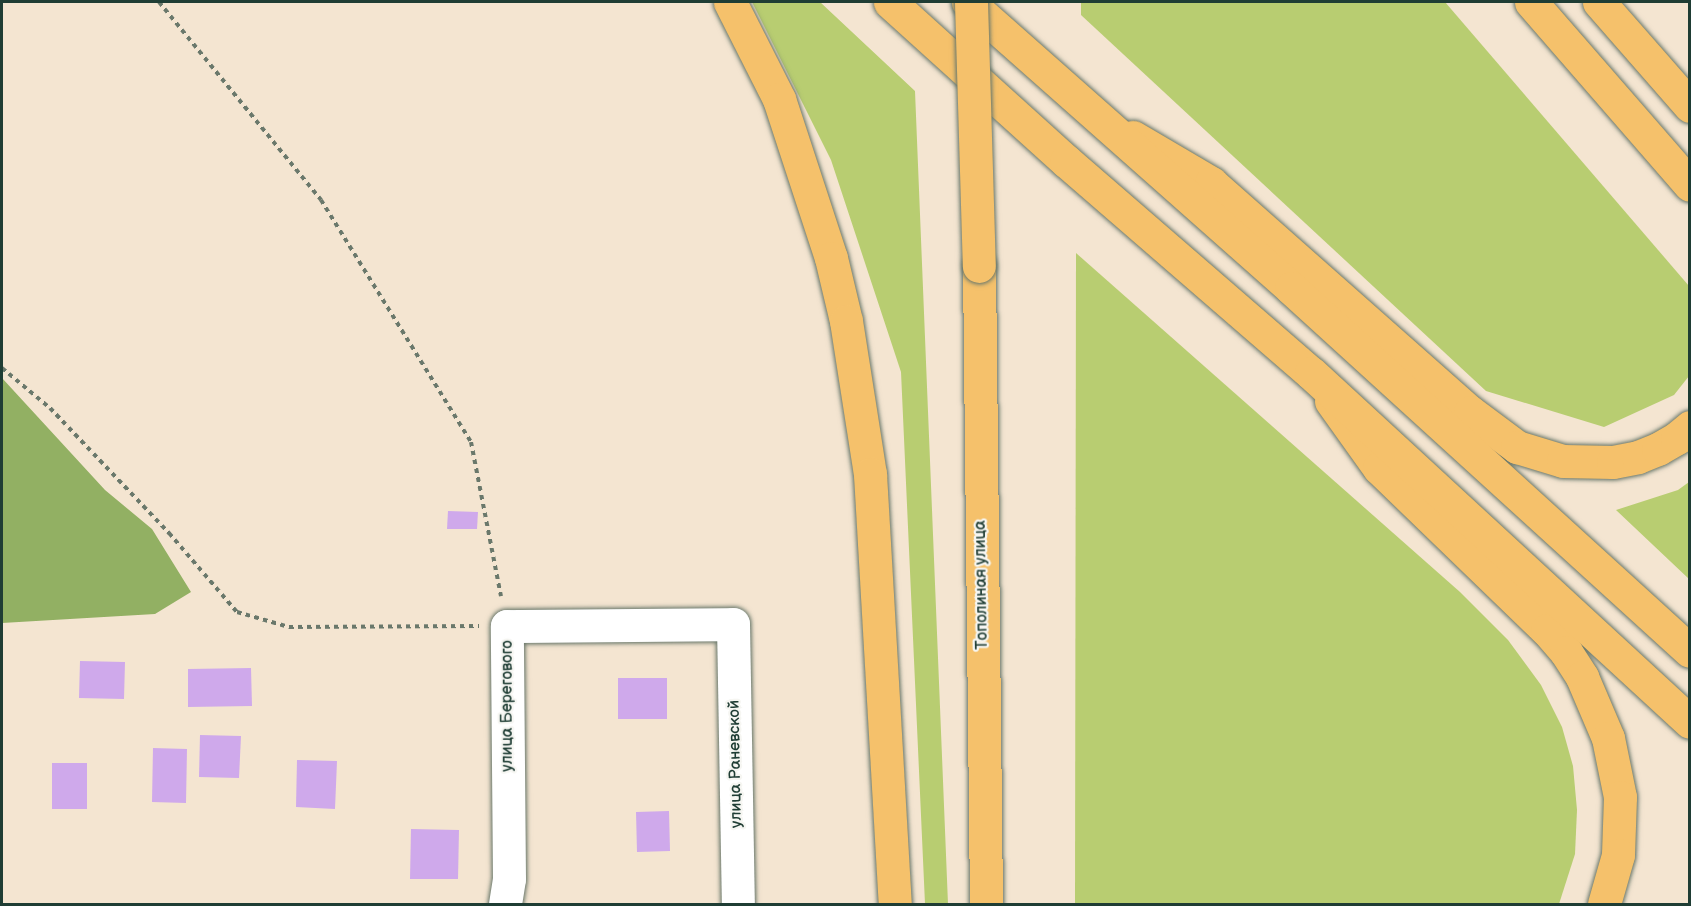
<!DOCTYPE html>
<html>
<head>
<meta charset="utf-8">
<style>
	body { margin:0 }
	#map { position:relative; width:1691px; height:906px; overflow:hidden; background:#f4e5d1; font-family:"Balsamiq Sans",sans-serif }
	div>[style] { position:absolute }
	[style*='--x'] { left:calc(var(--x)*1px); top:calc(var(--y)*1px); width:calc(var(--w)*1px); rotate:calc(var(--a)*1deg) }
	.green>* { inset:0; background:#b8cd71 }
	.forest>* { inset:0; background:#92b063 }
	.building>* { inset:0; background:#cfa9eb }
	.path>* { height:4px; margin-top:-2px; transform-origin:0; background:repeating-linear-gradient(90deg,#6a786b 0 4.5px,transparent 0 9px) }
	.roads { filter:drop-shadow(0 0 2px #6a786b) drop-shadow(0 0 2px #6a786b) }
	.minor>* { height:33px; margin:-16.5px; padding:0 16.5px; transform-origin:16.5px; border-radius:16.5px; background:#fff }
	.major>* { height:33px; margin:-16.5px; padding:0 16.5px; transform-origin:16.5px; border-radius:16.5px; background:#f5c16b }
	.highway>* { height:33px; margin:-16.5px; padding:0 16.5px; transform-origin:16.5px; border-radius:16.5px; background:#f5c16b }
	.bridges { filter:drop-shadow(0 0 2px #6a786b) drop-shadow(0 0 2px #6a786b) }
	.major-bridge>* { height:33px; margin:-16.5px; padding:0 16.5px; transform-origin:16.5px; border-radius:16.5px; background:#f5c16b }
	span { translate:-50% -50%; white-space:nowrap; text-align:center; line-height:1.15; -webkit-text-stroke:4.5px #f6f6f2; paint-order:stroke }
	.street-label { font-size:16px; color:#1f3d34 }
	.frame { position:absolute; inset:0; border:3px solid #1f3d34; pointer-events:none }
</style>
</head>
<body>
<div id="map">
	<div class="green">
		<div style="clip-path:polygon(752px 2px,820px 2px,915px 91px,948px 904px,925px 904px,901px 372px,831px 160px)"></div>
		<div style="clip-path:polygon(1081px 2px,1445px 2px,1689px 286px,1689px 376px,1674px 395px,1604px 427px,1486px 391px,1081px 15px)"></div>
		<div style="clip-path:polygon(1076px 253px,1460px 592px,1508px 640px,1541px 685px,1562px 727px,1573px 766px,1577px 810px,1575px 854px,1559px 904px,1075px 904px)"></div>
		<div style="clip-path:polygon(1689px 482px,1689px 579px,1616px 510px,1678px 490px)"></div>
	</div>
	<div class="forest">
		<div style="clip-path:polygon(2px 378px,105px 490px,152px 529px,191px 592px,155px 614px,2px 623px)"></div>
	</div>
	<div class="building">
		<div style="clip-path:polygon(448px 511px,478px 512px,477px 529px,447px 529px)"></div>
		<div style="clip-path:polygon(80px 661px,125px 662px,124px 699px,79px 698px)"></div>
		<div style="clip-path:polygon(251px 668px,252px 706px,188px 707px,188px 669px)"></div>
		<div style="clip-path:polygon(618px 678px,667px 678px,667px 719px,618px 719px)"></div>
		<div style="clip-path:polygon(200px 735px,241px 736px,239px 778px,199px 777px)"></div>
		<div style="clip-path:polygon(153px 748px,187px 749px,186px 803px,152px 802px)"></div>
		<div style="clip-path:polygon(297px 760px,337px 761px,335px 809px,296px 807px)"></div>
		<div style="clip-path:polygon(52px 763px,87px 763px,87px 809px,52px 809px)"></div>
		<div style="clip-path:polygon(669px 811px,670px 851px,637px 852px,636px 812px)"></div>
		<div style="clip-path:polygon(411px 829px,459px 830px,458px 879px,410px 879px)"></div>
	</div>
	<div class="path">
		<div style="--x:159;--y:2;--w:256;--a:50.7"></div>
		<div style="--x:321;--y:200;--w:285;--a:58.2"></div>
		<div style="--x:471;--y:442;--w:157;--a:79"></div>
		<div style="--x:2;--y:368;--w:62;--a:39.8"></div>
		<div style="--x:50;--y:408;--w:173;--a:46.4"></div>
		<div style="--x:169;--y:533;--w:104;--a:49.3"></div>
		<div style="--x:237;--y:612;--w:54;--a:16.1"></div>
		<div style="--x:289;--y:627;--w:190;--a:-0.3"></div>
	</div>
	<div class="roads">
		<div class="minor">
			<div style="--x:505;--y:904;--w:25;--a:-81"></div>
			<div style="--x:509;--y:879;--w:253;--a:-90.5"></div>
			<div style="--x:507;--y:626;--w:226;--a:-0.5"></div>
			<div style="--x:733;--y:624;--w:280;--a:89"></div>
		</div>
		<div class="major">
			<div style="--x:730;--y:2;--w:109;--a:63.2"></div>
			<div style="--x:779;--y:99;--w:167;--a:71.9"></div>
			<div style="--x:831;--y:258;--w:65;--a:76.6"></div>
			<div style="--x:846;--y:321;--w:155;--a:81.1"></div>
			<div style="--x:870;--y:474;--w:431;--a:86.7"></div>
			<div style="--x:1531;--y:2;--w:242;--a:49"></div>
			<div style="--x:1599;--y:2;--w:138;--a:48.8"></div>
			<div style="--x:1133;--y:137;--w:91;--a:30.5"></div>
			<div style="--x:1211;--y:183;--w:346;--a:41.5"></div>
			<div style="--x:1470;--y:412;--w:59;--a:36.7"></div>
			<div style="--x:1517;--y:447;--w:48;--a:16.9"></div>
			<div style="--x:1563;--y:461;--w:50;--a:1.1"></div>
			<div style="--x:1613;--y:462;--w:25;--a:-11"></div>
			<div style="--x:1638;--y:457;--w:22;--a:-22"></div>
			<div style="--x:1658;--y:449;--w:22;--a:-30"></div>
			<div style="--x:1677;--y:438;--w:17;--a:-40"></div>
			<div style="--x:979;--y:266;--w:638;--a:89.37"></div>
			<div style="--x:1331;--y:401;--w:82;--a:54.4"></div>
			<div style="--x:1379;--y:468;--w:233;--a:44"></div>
			<div style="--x:1547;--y:630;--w:29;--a:49"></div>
			<div style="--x:1566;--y:652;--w:30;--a:57"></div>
			<div style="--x:1582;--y:677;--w:66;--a:66.9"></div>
			<div style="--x:1608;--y:738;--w:60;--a:78.5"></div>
			<div style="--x:1620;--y:797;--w:58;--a:92"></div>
			<div style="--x:1618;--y:855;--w:51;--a:105.9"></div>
		</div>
		<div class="highway">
			<div style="--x:890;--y:2;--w:237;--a:42.1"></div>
			<div style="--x:1066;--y:161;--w:324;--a:40.9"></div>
			<div style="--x:1311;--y:373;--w:515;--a:42.64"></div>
			<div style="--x:968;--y:2;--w:431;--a:41.5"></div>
			<div style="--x:1291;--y:288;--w:539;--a:42.3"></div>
		</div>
	</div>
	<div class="bridges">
		<div class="major-bridge">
			<div style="--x:971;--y:2;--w:264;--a:88.3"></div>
		</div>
	</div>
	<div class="street-label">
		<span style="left:982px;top:585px;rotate:-91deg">Тополиная улица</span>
		<span style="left:508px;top:706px;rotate:-90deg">улица Берегового</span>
		<span style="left:736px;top:764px;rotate:-91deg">улица Раневской</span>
	</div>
	<div class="frame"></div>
</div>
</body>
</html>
